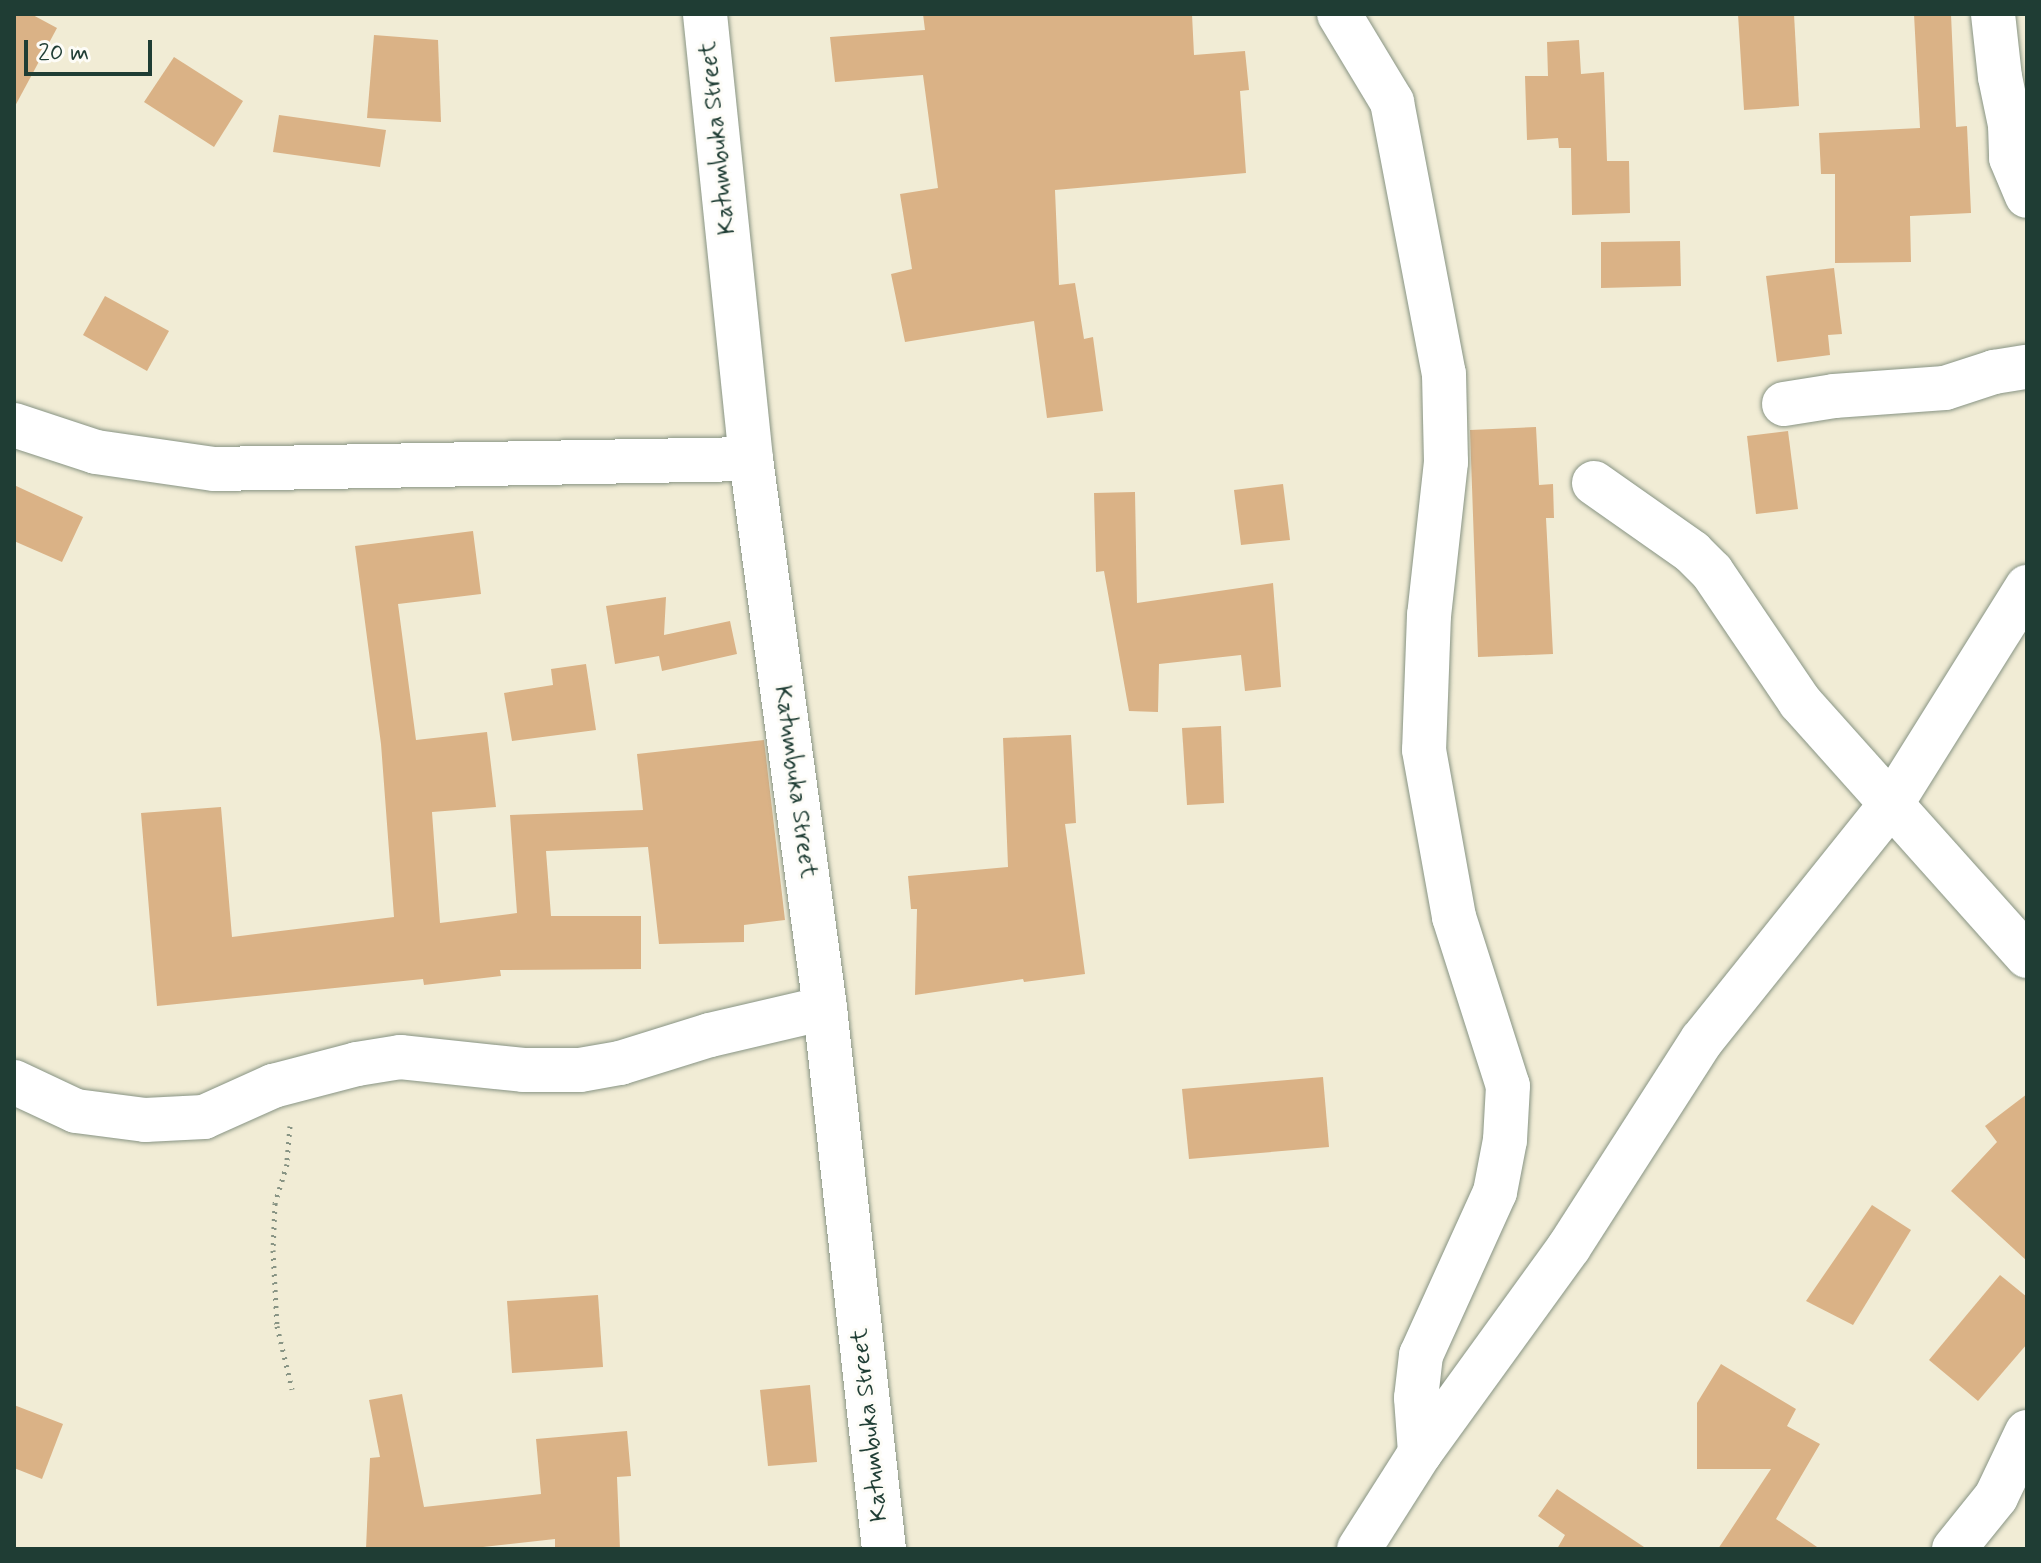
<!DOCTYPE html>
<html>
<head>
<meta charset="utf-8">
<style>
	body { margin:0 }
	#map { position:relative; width:2041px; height:1563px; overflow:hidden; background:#f1ecd5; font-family:Mynerve,sans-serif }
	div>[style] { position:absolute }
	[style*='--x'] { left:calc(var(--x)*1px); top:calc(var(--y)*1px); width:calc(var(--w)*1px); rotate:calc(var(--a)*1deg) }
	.building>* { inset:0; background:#dab286 }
	.path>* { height:5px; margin-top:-2.5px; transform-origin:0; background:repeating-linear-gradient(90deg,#889484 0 2px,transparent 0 8px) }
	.roads { filter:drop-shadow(0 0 2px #889484) drop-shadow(0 0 2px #889484) }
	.minor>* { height:44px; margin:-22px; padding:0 22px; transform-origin:22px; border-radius:22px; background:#fff }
	.major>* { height:44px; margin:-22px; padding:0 22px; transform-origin:22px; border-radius:22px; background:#fff }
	span { translate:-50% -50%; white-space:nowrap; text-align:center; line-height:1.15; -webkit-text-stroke:6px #fdfcf7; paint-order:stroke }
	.street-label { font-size:24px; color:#1f3d34 }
	.frame { position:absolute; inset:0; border:16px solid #1f3d34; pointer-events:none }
	.scale { position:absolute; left:24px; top:40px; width:128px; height:36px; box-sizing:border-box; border:4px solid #1f3d34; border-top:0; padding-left:10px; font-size:24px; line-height:28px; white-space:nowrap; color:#1f3d34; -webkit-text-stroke:6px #fdfcf7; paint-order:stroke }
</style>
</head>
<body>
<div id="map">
	<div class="building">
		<div style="clip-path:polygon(14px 14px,31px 14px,57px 28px,14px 108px)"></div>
		<div style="clip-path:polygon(923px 14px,1192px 14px,1194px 55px,1245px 51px,1249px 90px,1240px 91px,1246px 173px,1055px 190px,1059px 285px,1075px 283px,1084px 339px,1093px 337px,1103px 411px,1047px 418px,1034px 321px,905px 342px,891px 274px,912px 269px,900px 194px,938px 188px,923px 75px,835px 82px,830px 37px,925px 30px)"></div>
		<div style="clip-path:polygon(1738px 14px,1794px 14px,1799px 106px,1744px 110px)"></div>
		<div style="clip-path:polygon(1914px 14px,1951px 14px,1956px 127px,1967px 126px,1971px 213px,1910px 216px,1911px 262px,1835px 263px,1835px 174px,1821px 174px,1819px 133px,1920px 128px)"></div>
		<div style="clip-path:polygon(374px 35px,438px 40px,441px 122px,367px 118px)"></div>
		<div style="clip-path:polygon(1579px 40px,1581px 74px,1604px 72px,1607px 161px,1629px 161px,1630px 213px,1572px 215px,1571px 148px,1559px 148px,1558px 138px,1527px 140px,1525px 76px,1548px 76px,1547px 42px)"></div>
		<div style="clip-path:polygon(174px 57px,243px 101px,214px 147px,144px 102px)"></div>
		<div style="clip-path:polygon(279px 115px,386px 130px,380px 167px,273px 152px)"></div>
		<div style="clip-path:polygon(1680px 241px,1681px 286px,1601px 288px,1601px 242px)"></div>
		<div style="clip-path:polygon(1834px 268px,1842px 334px,1828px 335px,1830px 355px,1777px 362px,1766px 276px)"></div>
		<div style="clip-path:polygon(105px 296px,169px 331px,147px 371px,83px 335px)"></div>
		<div style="clip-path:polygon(1536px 427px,1539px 485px,1553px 484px,1554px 518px,1546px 518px,1553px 654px,1478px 657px,1470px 430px)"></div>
		<div style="clip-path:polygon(1788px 431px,1798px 509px,1756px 514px,1747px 436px)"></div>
		<div style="clip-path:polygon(1283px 484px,1290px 540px,1241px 545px,1234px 490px)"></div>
		<div style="clip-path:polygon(14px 485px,83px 517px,62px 562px,14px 541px)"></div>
		<div style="clip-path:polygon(1135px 492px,1137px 603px,1273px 583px,1281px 687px,1245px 691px,1241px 655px,1159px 664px,1158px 712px,1129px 711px,1104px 571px,1096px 572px,1094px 493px)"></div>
		<div style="clip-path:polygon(473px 531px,481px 594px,398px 604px,416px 740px,487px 732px,496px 807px,432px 812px,440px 923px,517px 913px,510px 815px,643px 810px,637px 754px,764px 740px,785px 920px,744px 925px,744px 942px,659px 944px,648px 847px,546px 851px,551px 916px,641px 916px,641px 969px,500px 970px,501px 976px,424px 985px,423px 979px,157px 1006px,141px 813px,221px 807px,232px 937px,394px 917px,381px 744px,355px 546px)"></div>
		<div style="clip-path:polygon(666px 597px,664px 635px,730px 621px,737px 654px,662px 671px,659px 656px,615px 664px,606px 606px)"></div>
		<div style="clip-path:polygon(586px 664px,596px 730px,512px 741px,504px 693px,553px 685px,551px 669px)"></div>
		<div style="clip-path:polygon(1221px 726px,1224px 803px,1187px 805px,1182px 728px)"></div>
		<div style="clip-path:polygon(1071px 735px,1076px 823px,1065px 824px,1085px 974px,1024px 982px,1023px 979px,915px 995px,917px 909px,911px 909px,908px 876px,1008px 867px,1003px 738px)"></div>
		<div style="clip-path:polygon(1323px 1077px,1329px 1147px,1189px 1159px,1182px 1089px)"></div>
		<div style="clip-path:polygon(2027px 1094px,2027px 1261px,1951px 1191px,1997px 1142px,1985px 1126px)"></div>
		<div style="clip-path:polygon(1872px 1205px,1911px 1230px,1853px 1325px,1806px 1301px)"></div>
		<div style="clip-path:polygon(2000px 1275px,2027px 1297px,2027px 1344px,1978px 1401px,1929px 1360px)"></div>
		<div style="clip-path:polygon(598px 1295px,603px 1367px,512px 1373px,507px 1301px)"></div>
		<div style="clip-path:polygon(1721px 1364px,1796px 1409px,1787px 1426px,1820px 1444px,1776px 1519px,1820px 1549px,1718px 1549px,1771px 1469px,1697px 1469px,1697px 1403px)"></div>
		<div style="clip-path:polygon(810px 1385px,817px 1462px,768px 1466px,760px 1390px)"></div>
		<div style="clip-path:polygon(402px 1394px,424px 1507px,541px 1494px,536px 1439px,627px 1431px,631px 1476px,617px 1477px,620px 1549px,555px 1549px,555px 1539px,465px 1549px,366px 1549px,370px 1458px,380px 1457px,369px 1400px)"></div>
		<div style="clip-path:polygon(14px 1405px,63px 1424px,42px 1479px,14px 1468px)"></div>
		<div style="clip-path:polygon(1557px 1489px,1647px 1549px,1557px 1549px,1565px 1535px,1538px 1516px)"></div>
	</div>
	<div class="path">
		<div style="--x:290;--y:1126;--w:38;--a:95"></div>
		<div style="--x:287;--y:1164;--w:41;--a:107.1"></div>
		<div style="--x:275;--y:1203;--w:47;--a:92.4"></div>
		<div style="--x:273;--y:1250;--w:76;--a:87"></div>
		<div style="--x:277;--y:1326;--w:65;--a:76.6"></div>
	</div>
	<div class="roads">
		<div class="minor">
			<div style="--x:1339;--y:14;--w:103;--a:58.9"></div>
			<div style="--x:1392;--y:102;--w:277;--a:79.2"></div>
			<div style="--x:1444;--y:374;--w:88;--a:88.7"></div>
			<div style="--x:1446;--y:462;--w:154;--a:96.3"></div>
			<div style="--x:1429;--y:615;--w:135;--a:92.1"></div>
			<div style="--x:1424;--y:750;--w:170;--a:79.8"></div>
			<div style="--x:1454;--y:917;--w:177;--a:72.3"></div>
			<div style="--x:1508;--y:1086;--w:54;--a:93.2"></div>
			<div style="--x:1505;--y:1140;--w:53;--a:100.9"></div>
			<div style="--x:1495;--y:1192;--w:179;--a:114.4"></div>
			<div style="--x:1421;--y:1355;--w:43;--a:96.6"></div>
			<div style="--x:1416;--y:1398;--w:55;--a:85.8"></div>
			<div style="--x:1993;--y:14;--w:63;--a:83.7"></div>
			<div style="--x:2000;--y:77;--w:49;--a:78.2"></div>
			<div style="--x:2010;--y:125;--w:33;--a:88"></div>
			<div style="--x:2011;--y:158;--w:41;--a:67.2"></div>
			<div style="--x:1784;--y:404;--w:51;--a:-9.1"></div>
			<div style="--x:1834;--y:396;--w:111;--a:-4.1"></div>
			<div style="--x:1945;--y:388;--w:52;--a:-18.1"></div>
			<div style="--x:1994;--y:372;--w:33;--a:-9"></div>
			<div style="--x:14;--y:425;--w:86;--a:18.2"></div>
			<div style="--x:96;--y:452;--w:119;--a:8.2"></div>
			<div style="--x:214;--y:469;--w:537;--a:-1.07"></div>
			<div style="--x:1594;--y:483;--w:120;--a:35.1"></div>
			<div style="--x:1692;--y:552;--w:28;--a:45"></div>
			<div style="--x:1712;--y:572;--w:157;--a:55.9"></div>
			<div style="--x:1800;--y:702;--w:341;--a:48.2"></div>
			<div style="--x:14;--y:1082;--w:68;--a:25.1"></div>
			<div style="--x:76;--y:1111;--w:70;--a:7.4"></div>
			<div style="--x:145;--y:1120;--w:59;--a:-2.9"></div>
			<div style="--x:204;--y:1117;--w:76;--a:-24.2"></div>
			<div style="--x:273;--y:1086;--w:87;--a:-14.7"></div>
			<div style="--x:357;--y:1064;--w:44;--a:-9.2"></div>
			<div style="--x:400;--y:1057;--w:124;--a:6"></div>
			<div style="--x:523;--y:1070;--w:57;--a:0"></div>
			<div style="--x:580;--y:1070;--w:41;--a:-9.9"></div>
			<div style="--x:620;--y:1063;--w:94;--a:-17.3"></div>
			<div style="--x:710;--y:1035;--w:118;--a:-13.2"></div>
			<div style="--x:1359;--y:1549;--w:114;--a:-57.6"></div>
			<div style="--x:1420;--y:1453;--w:254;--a:-54.1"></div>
			<div style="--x:1569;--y:1247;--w:246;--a:-57.3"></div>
			<div style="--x:1702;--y:1040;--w:304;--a:-51.3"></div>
			<div style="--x:1892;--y:803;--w:255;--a:-58"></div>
			<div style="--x:1954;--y:1549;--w:67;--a:-51.1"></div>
			<div style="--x:1996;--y:1497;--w:72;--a:-64.5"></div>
		</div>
		<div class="major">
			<div style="--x:705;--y:14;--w:447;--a:84.1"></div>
			<div style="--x:751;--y:459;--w:554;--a:82.32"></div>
			<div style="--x:825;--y:1008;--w:544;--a:83.78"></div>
		</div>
	</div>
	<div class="street-label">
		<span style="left:718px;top:138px;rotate:-96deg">Katumbuka Street</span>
		<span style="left:795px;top:782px;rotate:82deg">Katumbuka Street</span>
		<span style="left:870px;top:1425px;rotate:-96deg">Katumbuka Street</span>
	</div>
	<div class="frame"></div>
	<div class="scale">20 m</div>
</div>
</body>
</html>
